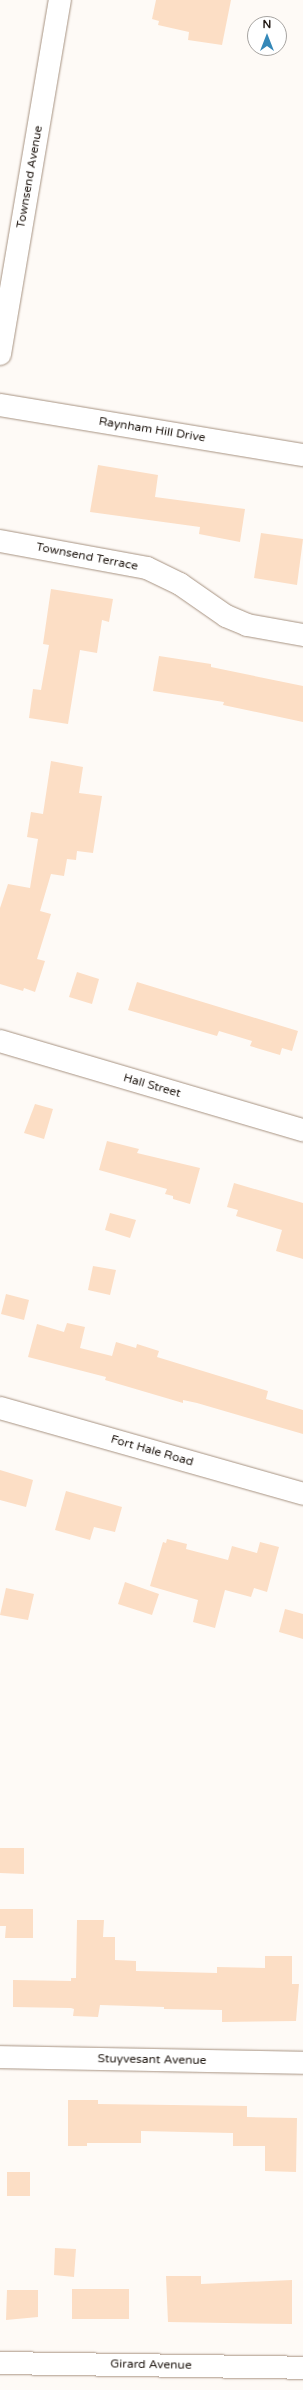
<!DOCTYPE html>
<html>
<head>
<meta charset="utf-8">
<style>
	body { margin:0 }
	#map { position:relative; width:303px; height:2390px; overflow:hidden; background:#fefaf6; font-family:"Varela Round",sans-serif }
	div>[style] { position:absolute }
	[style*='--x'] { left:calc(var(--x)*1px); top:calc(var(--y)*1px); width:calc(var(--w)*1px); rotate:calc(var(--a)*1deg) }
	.building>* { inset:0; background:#fcdec5 }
	.roads { filter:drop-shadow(0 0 1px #a79382) drop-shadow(0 0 1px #a79382) }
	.street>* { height:22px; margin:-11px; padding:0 11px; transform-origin:11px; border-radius:11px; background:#fff }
	.secondary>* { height:22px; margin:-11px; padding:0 11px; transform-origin:11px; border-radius:11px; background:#fff }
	span { translate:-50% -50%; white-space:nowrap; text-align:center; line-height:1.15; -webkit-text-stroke:3.5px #fff; paint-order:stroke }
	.street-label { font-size:12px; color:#231b15 }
	.north { position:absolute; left:247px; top:16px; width:40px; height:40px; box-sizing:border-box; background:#fff; border:1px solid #a7a4a1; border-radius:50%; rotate:0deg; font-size:11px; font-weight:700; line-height:16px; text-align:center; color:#231b15 }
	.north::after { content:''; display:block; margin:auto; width:14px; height:18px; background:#3588b8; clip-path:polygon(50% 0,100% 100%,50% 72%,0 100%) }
</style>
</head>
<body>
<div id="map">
	<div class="building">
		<div style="clip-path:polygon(156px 0,231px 0,222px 45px,188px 40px,189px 32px,158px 25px,159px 21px,152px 19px)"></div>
		<div style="clip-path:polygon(98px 465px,158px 475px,155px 497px,245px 509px,240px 542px,199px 534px,200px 527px,90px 512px)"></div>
		<div style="clip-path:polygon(261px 533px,303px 539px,297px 585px,254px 578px)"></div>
		<div style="clip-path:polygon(51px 589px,113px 599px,109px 622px,102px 620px,97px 653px,80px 650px,68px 724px,29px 718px,33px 689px,41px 690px,49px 645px,43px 644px)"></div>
		<div style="clip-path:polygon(159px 656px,211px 664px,211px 667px,303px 686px,303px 722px,223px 705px,224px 702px,153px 691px)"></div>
		<div style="clip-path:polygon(51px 761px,83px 767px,79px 793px,102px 796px,93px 853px,77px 851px,76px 860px,67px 859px,64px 876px,51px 874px,40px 911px,51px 914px,37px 959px,45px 961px,35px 992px,24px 988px,23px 991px,0 984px,0 908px,8px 884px,30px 888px,38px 839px,27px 837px,31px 812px,43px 814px)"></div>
		<div style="clip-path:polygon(77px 972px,99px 979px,92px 1004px,69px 997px)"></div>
		<div style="clip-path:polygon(137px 982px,298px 1031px,292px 1051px,282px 1048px,280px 1055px,250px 1046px,252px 1041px,219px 1031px,217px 1036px,128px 1010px)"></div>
		<div style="clip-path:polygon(35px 1104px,53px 1109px,44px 1139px,24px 1133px)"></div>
		<div style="clip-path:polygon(107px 1141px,139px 1149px,137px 1153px,200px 1168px,190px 1204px,173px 1199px,173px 1196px,165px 1194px,167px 1189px,99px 1170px)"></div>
		<div style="clip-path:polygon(234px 1183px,303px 1203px,303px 1259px,276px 1251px,282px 1230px,236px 1216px,238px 1210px,227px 1207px)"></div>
		<div style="clip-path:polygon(110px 1213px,136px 1220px,130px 1238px,105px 1230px)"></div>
		<div style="clip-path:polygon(93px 1266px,116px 1270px,110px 1295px,88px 1290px)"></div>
		<div style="clip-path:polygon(6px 1294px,29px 1300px,24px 1320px,1px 1314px)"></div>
		<div style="clip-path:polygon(67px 1323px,85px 1327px,80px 1348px,112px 1356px,116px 1342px,136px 1348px,137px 1344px,159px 1351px,157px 1357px,268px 1391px,266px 1399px,303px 1410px,303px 1434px,197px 1403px,183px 1400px,183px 1403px,105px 1380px,106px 1377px,28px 1357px,37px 1324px,64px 1332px)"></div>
		<div style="clip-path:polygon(0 1470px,33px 1480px,26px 1507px,0 1500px)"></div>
		<div style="clip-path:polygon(66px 1491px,122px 1507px,115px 1532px,94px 1527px,90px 1540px,55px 1530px)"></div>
		<div style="clip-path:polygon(167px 1539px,187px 1544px,186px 1549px,228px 1560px,232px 1546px,257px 1553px,260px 1542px,279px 1547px,267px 1592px,254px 1588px,251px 1597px,225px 1590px,215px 1628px,193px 1622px,198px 1600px,150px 1586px,163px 1542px,166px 1543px)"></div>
		<div style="clip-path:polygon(125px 1582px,159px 1594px,152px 1615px,118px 1604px)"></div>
		<div style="clip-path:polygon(6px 1588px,34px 1594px,28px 1620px,0 1615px)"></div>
		<div style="clip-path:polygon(285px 1609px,303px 1614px,303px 1639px,279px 1632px)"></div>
		<div style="clip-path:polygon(0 1848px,24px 1848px,24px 1874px,0 1873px)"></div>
		<div style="clip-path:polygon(0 1909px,33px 1909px,33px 1938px,5px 1938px,6px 1926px,0 1926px)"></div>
		<div style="clip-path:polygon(77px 1920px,104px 1920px,103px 1937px,115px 1937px,115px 1960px,136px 1961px,136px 1971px,217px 1973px,217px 1967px,265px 1968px,265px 1956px,292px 1956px,292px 1984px,299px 1984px,296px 2021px,222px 2022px,222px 2010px,164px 2009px,164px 2007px,100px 2005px,98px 2017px,73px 2016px,74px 2009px,71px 2008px,13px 2007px,13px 1980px,71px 1981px,71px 1978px,76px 1978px)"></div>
		<div style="clip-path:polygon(68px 2100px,98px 2100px,98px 2104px,247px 2106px,247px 2117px,297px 2118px,296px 2172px,265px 2171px,265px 2146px,233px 2146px,233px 2133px,141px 2131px,141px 2143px,87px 2143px,87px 2146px,68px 2146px)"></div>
		<div style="clip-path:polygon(7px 2172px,30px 2172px,30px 2196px,7px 2196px)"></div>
		<div style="clip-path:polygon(55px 2248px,76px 2249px,74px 2277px,54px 2275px)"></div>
		<div style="clip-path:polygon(166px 2276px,201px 2276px,201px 2284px,292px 2280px,292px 2324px,168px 2322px)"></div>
		<div style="clip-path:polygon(72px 2289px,129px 2289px,129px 2319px,72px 2319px)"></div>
		<div style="clip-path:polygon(7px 2290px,38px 2290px,38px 2317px,6px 2320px)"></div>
	</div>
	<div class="roads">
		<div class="street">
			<div style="--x:0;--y:405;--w:307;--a:9.4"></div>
			<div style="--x:0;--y:541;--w:149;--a:10.4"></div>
			<div style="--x:147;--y:568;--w:37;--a:26"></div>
			<div style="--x:180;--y:584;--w:56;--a:34.8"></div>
			<div style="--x:226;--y:616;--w:23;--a:23"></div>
			<div style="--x:247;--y:625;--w:57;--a:10.1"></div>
			<div style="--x:0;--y:1041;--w:316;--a:16.4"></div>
			<div style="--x:0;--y:2057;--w:303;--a:1.1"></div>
			<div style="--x:0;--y:2363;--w:303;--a:0.9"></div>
		</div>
		<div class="secondary">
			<div style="--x:0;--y:354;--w:359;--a:-80.4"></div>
			<div style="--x:0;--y:1408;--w:315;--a:15.8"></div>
		</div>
	</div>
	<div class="street-label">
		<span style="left:30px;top:177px;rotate:-80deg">Townsend Avenue</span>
		<span style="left:152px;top:430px;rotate:9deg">Raynham Hill Drive</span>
		<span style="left:87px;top:557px;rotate:11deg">Townsend Terrace</span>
		<span style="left:152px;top:1086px;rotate:16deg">Hall Street</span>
		<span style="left:152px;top:1451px;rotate:16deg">Fort Hale Road</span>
		<span style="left:152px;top:2060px;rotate:1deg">Stuyvesant Avenue</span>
		<span style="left:151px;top:2365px;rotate:1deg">Girard Avenue</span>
	</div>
	<div class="north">N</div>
</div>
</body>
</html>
